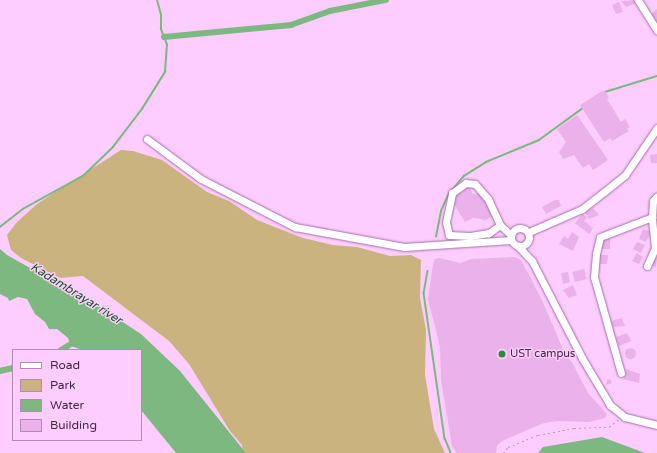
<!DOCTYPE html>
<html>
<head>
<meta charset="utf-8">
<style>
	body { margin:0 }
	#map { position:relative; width:657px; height:453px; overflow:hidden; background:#fecdff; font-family:"Varela Round",sans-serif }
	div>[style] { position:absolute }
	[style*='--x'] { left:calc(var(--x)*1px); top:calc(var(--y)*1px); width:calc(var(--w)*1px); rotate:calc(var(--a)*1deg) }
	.green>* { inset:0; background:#cbb380 }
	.water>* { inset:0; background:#7db880 }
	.stream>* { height:1.5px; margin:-0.75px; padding:0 0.75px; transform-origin:0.75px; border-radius:0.75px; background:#7db880 }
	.canal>* { height:5.5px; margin:-2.75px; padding:0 2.75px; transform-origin:2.75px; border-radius:2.75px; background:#7db880 }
	.building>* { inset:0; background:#eab1eb }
	.round { border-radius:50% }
	.path>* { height:1px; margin-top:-0.5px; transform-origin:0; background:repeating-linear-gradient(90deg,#c097c1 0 2px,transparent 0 5px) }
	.roads { filter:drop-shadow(0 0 1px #a66ea8) drop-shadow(0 0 1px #a66ea8) }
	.minor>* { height:7px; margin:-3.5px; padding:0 3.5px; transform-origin:3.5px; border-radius:3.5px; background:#fff }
	.minor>.ring { margin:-3.5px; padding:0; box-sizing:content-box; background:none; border:7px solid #fff; border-radius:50% }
	.dots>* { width:11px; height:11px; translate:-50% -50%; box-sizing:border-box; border:2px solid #fecdff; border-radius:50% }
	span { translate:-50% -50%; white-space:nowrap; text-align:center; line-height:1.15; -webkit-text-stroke:3px #fecdff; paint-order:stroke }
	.poi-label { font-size:11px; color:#402840 }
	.left { translate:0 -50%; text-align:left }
	.water-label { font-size:12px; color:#16541f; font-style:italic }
	.legend { position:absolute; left:12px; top:349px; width:130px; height:92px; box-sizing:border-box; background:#fecdff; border:1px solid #b28bb3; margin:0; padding:5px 7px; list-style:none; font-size:12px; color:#402840 }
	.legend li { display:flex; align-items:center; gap:8px; height:20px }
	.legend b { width:20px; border:1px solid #b28bb3 }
</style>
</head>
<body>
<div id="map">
	<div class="green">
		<div style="clip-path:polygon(121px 150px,133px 151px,162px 160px,207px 192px,229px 201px,257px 220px,303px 238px,333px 245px,357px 247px,390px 256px,411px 255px,421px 260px,420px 298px,426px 330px,425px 375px,434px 429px,445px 453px,243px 453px,242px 445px,230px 431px,189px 364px,169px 341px,83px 276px,60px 278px,21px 258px,11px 250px,7px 235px,16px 223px,37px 204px)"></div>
	</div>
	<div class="water">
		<div style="clip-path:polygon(0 249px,7px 255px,100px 307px,141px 334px,180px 371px,246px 453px,176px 453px,141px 410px,141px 350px,83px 350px,71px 346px,68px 338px,57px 329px,49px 329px,45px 322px,35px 314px,27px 299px,18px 297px,9px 301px,8px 298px,0 294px)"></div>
		<div style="clip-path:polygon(602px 437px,645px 453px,538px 453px,543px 447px)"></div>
	</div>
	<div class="stream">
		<div style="--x:605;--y:92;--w:54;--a:-17.1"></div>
		<div style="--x:453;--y:189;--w:17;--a:-50"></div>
		<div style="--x:464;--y:176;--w:26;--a:-32"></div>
		<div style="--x:486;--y:162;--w:57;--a:-22.5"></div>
		<div style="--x:539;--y:140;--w:54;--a:-36"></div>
		<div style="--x:0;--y:227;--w:29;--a:-38"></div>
		<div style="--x:23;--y:209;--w:68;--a:-28.8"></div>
		<div style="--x:83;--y:176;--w:42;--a:-44"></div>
		<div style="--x:113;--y:147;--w:48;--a:-52.7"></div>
		<div style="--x:142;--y:109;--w:44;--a:-58.1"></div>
		<div style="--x:165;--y:72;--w:27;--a:-86"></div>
		<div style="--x:167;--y:45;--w:17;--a:-111"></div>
		<div style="--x:161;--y:29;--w:14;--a:-90"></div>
		<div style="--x:161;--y:15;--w:16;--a:-105"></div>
		<div style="--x:436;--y:237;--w:26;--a:-79"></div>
		<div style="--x:441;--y:211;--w:20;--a:-66"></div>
		<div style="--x:428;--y:271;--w:22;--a:100"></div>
		<div style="--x:424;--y:293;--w:147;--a:81.8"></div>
		<div style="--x:445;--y:438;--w:16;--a:68"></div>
	</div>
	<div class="canal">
		<div style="--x:164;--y:37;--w:128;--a:-5.4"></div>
		<div style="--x:291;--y:25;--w:41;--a:-19.7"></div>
		<div style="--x:330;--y:11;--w:57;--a:-11.1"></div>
		<div style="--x:61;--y:350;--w:17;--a:-31"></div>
		<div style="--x:0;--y:371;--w:13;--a:-13"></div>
	</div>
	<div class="building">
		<div style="clip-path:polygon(635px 0,636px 3px,626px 7px,621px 1px)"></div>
		<div style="clip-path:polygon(619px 2px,623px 12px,616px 14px,612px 5px)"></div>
		<div style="clip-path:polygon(657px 9px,657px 21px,656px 22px,650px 15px)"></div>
		<div style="clip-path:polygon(602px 91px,605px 91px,609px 98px,607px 99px,621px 122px,625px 119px,630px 127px,627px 129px,629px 131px,612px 141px,610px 138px,604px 142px,580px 105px)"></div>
		<div style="clip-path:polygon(577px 115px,608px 160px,593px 170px,589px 164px,583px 168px,574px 155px,563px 159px,559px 152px,566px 142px,557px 129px)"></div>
		<div style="clip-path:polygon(657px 154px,657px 163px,651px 163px,650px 155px)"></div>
		<div style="clip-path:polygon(469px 187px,473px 194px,480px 193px,493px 216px,484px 221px,482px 219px,473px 218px,465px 222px,451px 199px)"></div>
		<div style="clip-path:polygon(555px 200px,559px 200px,561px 206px,546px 214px,542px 207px)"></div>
		<div style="clip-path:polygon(593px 208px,599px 215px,589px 219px,585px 213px)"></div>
		<div style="clip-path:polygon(582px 214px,587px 217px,584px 221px,593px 228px,589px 234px,575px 223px)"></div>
		<div style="clip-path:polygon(643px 229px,651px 232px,646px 242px,639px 239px)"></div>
		<div style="clip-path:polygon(572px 232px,579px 237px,573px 251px,559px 244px,564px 236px,568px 239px)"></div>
		<div style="clip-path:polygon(610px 238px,610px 249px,601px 249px,601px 240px)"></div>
		<div style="clip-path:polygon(637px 242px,645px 245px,641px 253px,633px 249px)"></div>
		<div style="clip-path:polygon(637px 253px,643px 257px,639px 264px,632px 261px)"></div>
		<div style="clip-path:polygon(599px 255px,608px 255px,607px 264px,598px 264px)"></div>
		<div style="clip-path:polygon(515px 257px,521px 260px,543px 302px,564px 352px,573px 364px,588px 393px,607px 414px,605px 418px,589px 422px,557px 421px,544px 423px,504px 440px,497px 445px,496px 453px,457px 453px,452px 446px,441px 380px,440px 347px,428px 299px,433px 264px,435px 259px,439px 258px,460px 263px,472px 259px)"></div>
		<div style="clip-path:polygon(657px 257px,656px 267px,650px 265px,651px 258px)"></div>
		<div style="clip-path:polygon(584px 269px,587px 279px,575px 282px,572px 272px)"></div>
		<div style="clip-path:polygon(568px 272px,570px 282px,563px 284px,561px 273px)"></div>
		<div style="clip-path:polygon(573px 285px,577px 295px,569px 298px,563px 290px)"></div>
		<div style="clip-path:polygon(622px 318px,625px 326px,613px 327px,611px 321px)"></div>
		<div style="clip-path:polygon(627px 333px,631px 341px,619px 346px,616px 337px)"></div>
		<div class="round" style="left:624.5px;top:347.5px;width:11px;height:11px"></div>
		<div style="clip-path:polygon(626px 369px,640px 374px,639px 383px,623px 379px)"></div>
		<div style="clip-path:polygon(610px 379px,612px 383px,606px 385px,607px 380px)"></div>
	</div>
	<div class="path">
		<div style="--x:503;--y:453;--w:8;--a:-50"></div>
		<div style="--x:508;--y:447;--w:32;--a:-22"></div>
		<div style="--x:538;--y:435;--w:37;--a:-11"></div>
		<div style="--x:574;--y:428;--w:35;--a:-2"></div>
		<div style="--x:609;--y:427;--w:13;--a:-39"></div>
	</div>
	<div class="roads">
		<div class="minor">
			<div style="--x:638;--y:0;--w:36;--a:58"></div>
			<div style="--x:147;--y:139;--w:67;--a:36.5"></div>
			<div style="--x:201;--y:179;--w:106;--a:27.1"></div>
			<div style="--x:295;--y:227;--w:111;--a:10.4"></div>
			<div style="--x:404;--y:247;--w:107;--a:-3.7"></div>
			<div style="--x:500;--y:225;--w:14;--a:144"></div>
			<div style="--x:489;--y:233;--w:19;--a:171"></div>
			<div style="--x:470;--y:236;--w:21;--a:-177"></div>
			<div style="--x:449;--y:235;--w:13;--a:-103"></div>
			<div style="--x:446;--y:222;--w:30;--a:-78"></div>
			<div style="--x:452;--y:193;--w:17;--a:-36"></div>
			<div style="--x:466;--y:183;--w:9;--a:6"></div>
			<div style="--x:475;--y:184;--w:20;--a:49"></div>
			<div style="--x:488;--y:199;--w:29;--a:65"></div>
			<div style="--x:500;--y:225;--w:15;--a:42"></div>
			<div class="ring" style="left:511px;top:228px;width:11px;height:11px"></div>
			<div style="--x:529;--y:232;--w:58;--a:-23.5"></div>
			<div style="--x:582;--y:209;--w:28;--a:-38"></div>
			<div style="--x:604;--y:192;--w:27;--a:-39"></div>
			<div style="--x:625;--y:175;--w:57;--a:-55.8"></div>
			<div style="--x:518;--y:246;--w:21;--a:47"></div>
			<div style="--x:532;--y:261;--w:109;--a:62.7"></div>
			<div style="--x:582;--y:358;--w:55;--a:59.2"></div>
			<div style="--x:610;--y:405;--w:19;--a:39"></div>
			<div style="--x:625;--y:417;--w:33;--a:14"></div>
			<div style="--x:647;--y:266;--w:20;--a:-66"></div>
			<div style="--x:655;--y:248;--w:29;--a:-96"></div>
			<div style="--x:652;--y:219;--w:18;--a:-87"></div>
			<div style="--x:653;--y:201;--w:6;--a:-51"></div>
			<div style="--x:621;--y:373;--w:100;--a:-105.7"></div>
			<div style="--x:594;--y:277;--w:23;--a:-85"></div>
			<div style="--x:596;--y:254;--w:17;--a:-77"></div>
			<div style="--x:600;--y:237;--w:56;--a:-21"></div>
		</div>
	</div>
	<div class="dots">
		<div style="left:502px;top:354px;background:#2f8a3b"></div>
	</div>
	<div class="poi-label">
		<span class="left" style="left:510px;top:354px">UST campus</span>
	</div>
	<div class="water-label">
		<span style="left:76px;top:294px;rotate:32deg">Kadambrayar river</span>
	</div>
	<ul class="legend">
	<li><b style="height:5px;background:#fff"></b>Road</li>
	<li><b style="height:11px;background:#cbb380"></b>Park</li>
	<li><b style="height:11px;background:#7db880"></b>Water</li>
	<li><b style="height:11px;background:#eab1eb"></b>Building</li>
	</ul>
</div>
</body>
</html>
